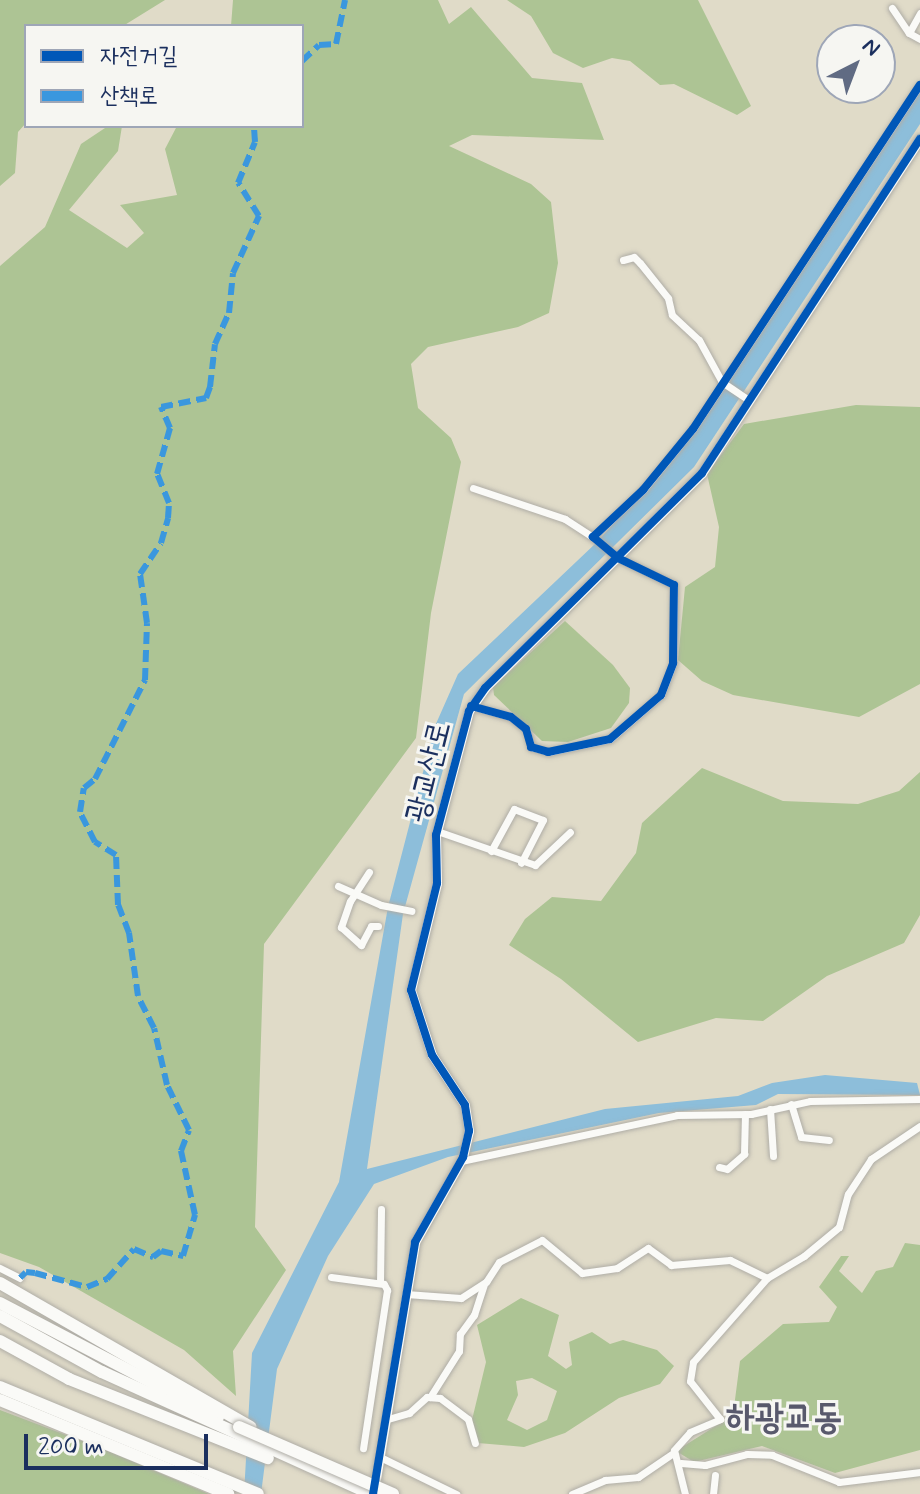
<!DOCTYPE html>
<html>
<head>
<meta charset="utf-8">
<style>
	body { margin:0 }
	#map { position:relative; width:920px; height:1494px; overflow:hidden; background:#e0dbc8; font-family:Mynerve,"Poor Story",sans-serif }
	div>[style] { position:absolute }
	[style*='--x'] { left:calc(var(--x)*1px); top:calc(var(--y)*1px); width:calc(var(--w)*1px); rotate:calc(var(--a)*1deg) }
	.forest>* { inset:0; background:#adc494 }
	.water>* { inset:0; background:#8dbeda }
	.roads { filter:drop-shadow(0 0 2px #afada6) drop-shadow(0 0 2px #afada6) }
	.minor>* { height:7px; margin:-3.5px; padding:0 3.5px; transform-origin:3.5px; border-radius:3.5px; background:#fafaf7 }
	.tertiary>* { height:9px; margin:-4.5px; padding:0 4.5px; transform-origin:4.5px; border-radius:4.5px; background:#fafaf7 }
	.trunk>* { height:12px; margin:-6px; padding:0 6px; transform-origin:6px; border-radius:6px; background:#fafaf7 }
	.motorway>* { height:12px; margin:-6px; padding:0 6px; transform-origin:6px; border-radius:6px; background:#fafaf7 }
	.bridges { filter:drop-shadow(0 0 2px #afada6) drop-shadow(0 0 2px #afada6) }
	.trunk-bridge>* { height:12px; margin:-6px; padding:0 6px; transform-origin:6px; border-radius:6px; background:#fafaf7 }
	.quiet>* { height:6px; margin-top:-3px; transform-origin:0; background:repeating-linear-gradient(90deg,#3a97de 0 12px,transparent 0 18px) }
	.cycleway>* { height:8px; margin:-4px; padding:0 4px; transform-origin:4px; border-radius:4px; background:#0057b8 }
	span { translate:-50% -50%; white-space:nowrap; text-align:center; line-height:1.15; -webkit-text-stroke:6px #f6f6f2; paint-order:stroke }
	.street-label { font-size:32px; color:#1b2f5e }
	.quarter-label { font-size:36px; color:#58596c; font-weight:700 }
	.legend { position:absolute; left:24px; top:24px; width:280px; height:104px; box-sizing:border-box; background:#f6f6f2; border:2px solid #9ea6b7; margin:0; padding:10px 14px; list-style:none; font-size:24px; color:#1b2f5e }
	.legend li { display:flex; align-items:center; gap:16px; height:40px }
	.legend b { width:40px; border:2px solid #9ea6b7 }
	.north { position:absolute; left:816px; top:24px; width:80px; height:80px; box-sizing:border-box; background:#f6f6f2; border:2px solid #9ea6b7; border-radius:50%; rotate:42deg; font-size:22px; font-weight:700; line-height:32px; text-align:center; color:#1b2f5e }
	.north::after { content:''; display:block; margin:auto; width:28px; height:36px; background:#606b83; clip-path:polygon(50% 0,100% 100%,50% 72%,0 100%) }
	.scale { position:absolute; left:24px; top:1434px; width:184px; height:36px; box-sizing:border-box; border:4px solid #1b2f5e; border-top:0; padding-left:10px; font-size:24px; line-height:28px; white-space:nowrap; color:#1b2f5e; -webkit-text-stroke:6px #f6f6f2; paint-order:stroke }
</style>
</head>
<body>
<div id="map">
	<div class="forest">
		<div style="clip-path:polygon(0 0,165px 0,123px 26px,26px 26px,26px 123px,18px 132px,15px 173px,0 186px)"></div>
		<div style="clip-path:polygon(233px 0,438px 0,449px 24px,471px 7px,532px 78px,582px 83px,604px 140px,472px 135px,449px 146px,531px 184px,551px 202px,558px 263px,549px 313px,518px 327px,428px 347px,411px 364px,418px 408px,451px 438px,461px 462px,431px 613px,416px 738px,264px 944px,255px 1227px,286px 1270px,233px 1351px,236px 1396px,184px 1350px,39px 1267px,0 1253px,0 266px,45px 227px,81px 144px,108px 126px,122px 126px,118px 151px,69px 210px,127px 248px,144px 233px,120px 205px,177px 195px,165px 149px,177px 126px,302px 126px,302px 26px,231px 26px)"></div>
		<div style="clip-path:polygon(507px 0,698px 0,751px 106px,737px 115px,674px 84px,660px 85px,630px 61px,612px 58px,583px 68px,553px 53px,531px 16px)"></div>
		<div style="clip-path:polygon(856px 405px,920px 407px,920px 684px,859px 717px,733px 695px,702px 681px,678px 660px,685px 587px,715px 567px,719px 527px,707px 474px,744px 424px)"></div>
		<div style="clip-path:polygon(565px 621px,613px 665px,630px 688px,629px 703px,611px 728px,568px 742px,542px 741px,494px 695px,493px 687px)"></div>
		<div style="clip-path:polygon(702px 768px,783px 801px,858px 804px,899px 791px,920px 772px,920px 915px,904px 943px,827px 976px,763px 1021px,716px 1018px,638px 1042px,561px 979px,509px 945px,525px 919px,552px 897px,601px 901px,636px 853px,642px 823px)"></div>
		<div style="clip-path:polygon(905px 1243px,920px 1245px,920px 1450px,835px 1473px,762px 1446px,694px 1462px,676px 1451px,733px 1415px,740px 1361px,783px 1324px,829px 1322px,837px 1307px,819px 1287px,841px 1256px,849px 1256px,839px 1271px,862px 1293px,876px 1271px,893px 1267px)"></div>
		<div style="clip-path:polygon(evenodd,521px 1298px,559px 1315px,548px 1356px,566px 1369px,572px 1365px,569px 1342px,592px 1332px,610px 1344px,623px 1340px,657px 1350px,674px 1366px,660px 1384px,619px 1398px,565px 1433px,524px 1447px,478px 1443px,471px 1424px,486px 1362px,477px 1325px,521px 1298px,532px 1378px,557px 1391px,547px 1420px,527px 1430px,507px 1420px,518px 1395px,516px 1381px,532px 1378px)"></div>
		<div style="clip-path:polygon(0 1410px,103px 1449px,209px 1494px,0 1494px)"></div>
	</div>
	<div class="water">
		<div style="clip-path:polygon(920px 92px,920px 124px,694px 467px,464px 694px,403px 914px,367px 1169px,605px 1109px,738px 1096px,772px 1083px,825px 1075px,917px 1083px,920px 1095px,778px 1094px,756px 1105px,659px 1113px,448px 1157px,374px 1184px,328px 1256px,277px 1369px,261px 1494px,244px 1494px,252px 1353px,339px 1182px,388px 907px,435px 726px,458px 674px,596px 543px,677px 455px)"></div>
	</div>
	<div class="roads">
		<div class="minor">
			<div style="--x:892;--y:8;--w:30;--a:56"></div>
			<div style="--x:909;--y:33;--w:13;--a:29"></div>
			<div style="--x:909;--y:33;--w:23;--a:-61"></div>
			<div style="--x:623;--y:260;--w:11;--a:-15"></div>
			<div style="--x:634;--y:257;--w:8;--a:45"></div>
			<div style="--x:640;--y:263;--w:45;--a:51.3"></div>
			<div style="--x:668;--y:298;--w:17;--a:77"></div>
			<div style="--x:672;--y:315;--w:37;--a:43"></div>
			<div style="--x:699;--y:340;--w:48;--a:61.3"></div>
			<div style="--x:722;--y:382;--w:32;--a:34"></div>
			<div style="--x:473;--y:488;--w:97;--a:18.6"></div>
			<div style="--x:565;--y:519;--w:33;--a:33"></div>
			<div style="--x:471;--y:706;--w:41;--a:15.4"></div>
			<div style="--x:511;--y:717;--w:19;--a:39"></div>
			<div style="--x:526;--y:729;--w:19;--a:74"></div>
			<div style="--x:531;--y:747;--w:18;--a:16"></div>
			<div style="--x:548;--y:752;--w:63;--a:-11.8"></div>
			<div style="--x:610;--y:739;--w:67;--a:-40.8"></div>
			<div style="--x:661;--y:695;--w:34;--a:-69"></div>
			<div style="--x:673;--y:663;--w:78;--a:-89.3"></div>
			<div style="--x:674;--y:585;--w:62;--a:-154.3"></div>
			<div style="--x:618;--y:558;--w:33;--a:-140"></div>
			<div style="--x:593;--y:537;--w:69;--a:-43.2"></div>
			<div style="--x:643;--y:490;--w:79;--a:-50.7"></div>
			<div style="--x:693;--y:429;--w:412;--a:-56.6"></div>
			<div style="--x:437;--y:831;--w:104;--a:19.1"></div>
			<div style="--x:535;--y:865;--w:48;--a:-43.3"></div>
			<div style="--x:491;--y:851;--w:48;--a:-61.3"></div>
			<div style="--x:514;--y:809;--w:31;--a:21"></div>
			<div style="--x:543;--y:820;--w:48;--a:117.1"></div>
			<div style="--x:369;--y:872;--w:35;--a:123"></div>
			<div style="--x:350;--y:901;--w:28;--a:109"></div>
			<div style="--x:341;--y:927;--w:27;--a:42"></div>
			<div style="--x:361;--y:945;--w:21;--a:-62"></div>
			<div style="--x:371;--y:926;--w:7;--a:0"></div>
			<div style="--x:338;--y:886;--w:47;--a:23.8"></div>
			<div style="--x:381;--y:905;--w:31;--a:11"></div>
			<div style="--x:791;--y:1104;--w:34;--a:73"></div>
			<div style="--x:801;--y:1137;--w:28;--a:6"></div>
			<div style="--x:770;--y:1109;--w:47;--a:86.3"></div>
			<div style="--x:461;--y:1161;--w:221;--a:-12"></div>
			<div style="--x:677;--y:1115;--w:74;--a:-0.8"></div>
			<div style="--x:751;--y:1114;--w:60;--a:-12.4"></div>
			<div style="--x:810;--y:1101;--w:110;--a:-1"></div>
			<div style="--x:719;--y:1167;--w:8;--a:14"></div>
			<div style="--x:727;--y:1169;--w:23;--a:-41"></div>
			<div style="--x:744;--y:1154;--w:40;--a:-88.6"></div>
			<div style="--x:0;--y:1268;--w:22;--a:27"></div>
			<div style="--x:331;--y:1277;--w:53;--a:7.5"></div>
			<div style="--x:384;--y:1284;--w:7;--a:63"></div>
			<div style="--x:387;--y:1290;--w:160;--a:98.6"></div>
			<div style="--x:380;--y:1283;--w:74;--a:-89.2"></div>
			<div style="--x:406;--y:1294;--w:55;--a:4.2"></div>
			<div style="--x:461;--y:1298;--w:30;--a:-33"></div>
			<div style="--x:486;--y:1282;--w:24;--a:-57"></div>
			<div style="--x:499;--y:1262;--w:48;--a:-27.1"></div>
			<div style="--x:542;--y:1240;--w:52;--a:39.5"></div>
			<div style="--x:582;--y:1273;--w:35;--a:-8"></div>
			<div style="--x:617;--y:1268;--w:37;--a:-33"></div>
			<div style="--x:648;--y:1248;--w:29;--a:36"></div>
			<div style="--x:671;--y:1265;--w:59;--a:-4.8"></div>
			<div style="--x:730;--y:1260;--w:41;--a:25.9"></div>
			<div style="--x:430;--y:1397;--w:54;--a:-57.8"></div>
			<div style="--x:459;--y:1351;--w:17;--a:-87"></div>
			<div style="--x:460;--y:1334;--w:24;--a:-54"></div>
			<div style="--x:474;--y:1315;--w:33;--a:-72"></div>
			<div style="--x:388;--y:1419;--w:22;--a:-16"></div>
			<div style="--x:409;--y:1413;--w:24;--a:-42"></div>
			<div style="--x:427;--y:1397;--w:13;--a:4"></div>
			<div style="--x:440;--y:1398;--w:35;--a:37"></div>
			<div style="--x:468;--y:1419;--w:25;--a:74"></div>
			<div style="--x:380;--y:1457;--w:85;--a:26"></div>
			<div style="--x:681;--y:1463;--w:24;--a:5"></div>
			<div style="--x:705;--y:1465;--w:43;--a:-14.7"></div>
			<div style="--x:747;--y:1454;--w:25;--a:2"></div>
			<div style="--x:772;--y:1455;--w:72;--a:21.9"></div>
			<div style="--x:839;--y:1482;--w:82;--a:-7"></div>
			<div style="--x:572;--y:1494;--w:36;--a:-23"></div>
			<div style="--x:605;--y:1480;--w:33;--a:-5"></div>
			<div style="--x:638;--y:1477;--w:42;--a:-34.4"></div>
			<div style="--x:685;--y:1494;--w:45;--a:-104"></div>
			<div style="--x:674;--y:1450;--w:24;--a:-48"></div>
			<div style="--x:690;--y:1432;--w:33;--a:-23"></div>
			<div style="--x:720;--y:1419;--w:48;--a:-128.3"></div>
			<div style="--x:690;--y:1381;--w:19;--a:-81"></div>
			<div style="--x:693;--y:1362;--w:112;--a:-48.6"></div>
			<div style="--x:767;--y:1278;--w:43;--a:-30.7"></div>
			<div style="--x:804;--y:1256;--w:45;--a:-39.6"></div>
			<div style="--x:839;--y:1227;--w:34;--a:-75"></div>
			<div style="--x:848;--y:1194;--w:42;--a:-56.7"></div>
			<div style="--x:871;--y:1159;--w:59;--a:-34"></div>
			<div style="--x:713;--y:1494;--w:19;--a:-84"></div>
		</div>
		<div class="tertiary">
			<div style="--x:374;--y:1491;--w:252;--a:-80.6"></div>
			<div style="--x:415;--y:1242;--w:98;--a:-60.5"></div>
			<div style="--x:463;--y:1157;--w:27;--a:-77"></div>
			<div style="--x:469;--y:1131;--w:26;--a:-99"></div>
			<div style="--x:465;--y:1105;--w:60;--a:-123.4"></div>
			<div style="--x:432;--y:1055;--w:68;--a:-107.9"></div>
			<div style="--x:411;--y:990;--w:110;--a:-76.3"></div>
			<div style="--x:437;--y:883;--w:48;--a:-91.2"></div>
			<div style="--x:436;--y:835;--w:128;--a:-75.1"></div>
			<div style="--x:469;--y:711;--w:28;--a:-55"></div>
			<div style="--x:485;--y:688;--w:305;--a:-44.7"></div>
			<div style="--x:702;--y:473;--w:399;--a:-56.9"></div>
		</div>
		<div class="trunk">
			<div style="--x:0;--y:1283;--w:289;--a:29.9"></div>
			<div style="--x:0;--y:1303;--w:246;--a:27.6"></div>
			<div style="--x:0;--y:1316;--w:116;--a:28.8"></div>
			<div style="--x:102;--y:1372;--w:295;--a:24.4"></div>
			<div style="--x:0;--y:1341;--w:79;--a:28.8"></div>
			<div style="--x:69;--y:1379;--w:214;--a:21.7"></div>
		</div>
		<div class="motorway">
			<div style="--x:0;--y:1387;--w:279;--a:22.5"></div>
			<div style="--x:0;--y:1400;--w:247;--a:22.4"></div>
		</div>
	</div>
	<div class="bridges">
		<div class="trunk-bridge">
			<div style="--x:239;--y:1427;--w:168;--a:23.5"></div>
		</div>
	</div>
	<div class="quiet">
		<div style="--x:302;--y:61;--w:23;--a:-43"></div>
		<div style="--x:319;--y:45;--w:17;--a:-3"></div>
		<div style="--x:336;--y:44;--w:45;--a:-78.4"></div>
		<div style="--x:20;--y:1278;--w:8;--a:-45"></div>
		<div style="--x:26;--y:1272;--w:9;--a:6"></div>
		<div style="--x:35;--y:1273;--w:54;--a:15.1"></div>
		<div style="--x:87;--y:1287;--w:22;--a:-22"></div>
		<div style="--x:107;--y:1279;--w:40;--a:-48"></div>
		<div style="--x:134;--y:1249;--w:21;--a:23"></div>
		<div style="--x:153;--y:1257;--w:10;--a:-37"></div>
		<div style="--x:161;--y:1251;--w:23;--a:13"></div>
		<div style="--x:183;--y:1256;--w:43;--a:-73.7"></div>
		<div style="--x:195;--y:1215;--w:66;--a:-102.3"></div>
		<div style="--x:181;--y:1151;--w:22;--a:-69"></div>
		<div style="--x:189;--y:1130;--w:50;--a:-116.1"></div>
		<div style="--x:167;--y:1085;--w:58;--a:-102.8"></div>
		<div style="--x:154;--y:1028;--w:36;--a:-117"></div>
		<div style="--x:138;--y:996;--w:64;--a:-98.1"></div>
		<div style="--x:129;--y:933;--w:30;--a:-111"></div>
		<div style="--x:118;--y:905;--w:50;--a:-92.3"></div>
		<div style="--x:116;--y:855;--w:25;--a:-148"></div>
		<div style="--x:95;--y:842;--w:34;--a:-117"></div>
		<div style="--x:80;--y:812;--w:24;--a:-81"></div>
		<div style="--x:84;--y:788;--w:14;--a:-39"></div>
		<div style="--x:95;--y:779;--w:111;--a:-63.2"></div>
		<div style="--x:145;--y:680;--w:57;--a:-88"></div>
		<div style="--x:147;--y:623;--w:49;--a:-98.1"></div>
		<div style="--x:140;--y:574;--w:37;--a:-56"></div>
		<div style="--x:161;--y:543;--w:26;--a:-74"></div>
		<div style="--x:168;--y:518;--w:15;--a:-86"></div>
		<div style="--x:169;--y:503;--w:31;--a:-112"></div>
		<div style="--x:157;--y:474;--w:48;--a:-74.2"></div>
		<div style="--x:170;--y:428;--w:23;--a:-113"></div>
		<div style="--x:161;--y:407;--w:46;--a:-11.3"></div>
		<div style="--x:206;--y:398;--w:12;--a:-70"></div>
		<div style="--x:210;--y:387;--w:43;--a:-83.4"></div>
		<div style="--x:215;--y:344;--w:34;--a:-66"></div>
		<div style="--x:229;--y:313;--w:40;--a:-84.3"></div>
		<div style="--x:233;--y:273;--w:63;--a:-65.5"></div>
		<div style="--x:259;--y:216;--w:39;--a:-122"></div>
		<div style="--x:238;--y:183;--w:44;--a:-67.5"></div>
		<div style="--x:255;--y:142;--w:16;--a:-94"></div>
	</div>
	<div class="cycleway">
		<div style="--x:471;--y:706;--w:41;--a:15.4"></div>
		<div style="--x:511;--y:717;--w:19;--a:39"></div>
		<div style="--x:526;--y:729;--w:19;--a:74"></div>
		<div style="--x:531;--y:747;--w:18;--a:16"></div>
		<div style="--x:548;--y:752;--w:63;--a:-11.8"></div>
		<div style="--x:610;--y:739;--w:67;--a:-40.8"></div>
		<div style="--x:661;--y:695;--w:34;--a:-69"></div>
		<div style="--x:673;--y:663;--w:78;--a:-89.3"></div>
		<div style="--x:674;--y:585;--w:62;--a:-154.3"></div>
		<div style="--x:618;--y:558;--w:33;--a:-140"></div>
		<div style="--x:593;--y:537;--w:69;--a:-43.2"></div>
		<div style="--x:643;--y:490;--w:79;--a:-50.7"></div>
		<div style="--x:693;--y:429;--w:412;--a:-56.6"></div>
		<div style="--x:373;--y:1494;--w:255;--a:-80.5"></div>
		<div style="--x:415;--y:1242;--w:98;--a:-60.5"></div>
		<div style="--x:463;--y:1157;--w:27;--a:-77"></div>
		<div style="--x:469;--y:1131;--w:26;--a:-99"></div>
		<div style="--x:465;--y:1105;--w:60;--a:-123.4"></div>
		<div style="--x:432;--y:1055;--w:68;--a:-107.9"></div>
		<div style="--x:411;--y:990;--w:110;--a:-76.3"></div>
		<div style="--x:437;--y:883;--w:48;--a:-91.2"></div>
		<div style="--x:436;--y:835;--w:128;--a:-75.1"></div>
		<div style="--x:469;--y:711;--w:28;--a:-55"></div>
		<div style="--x:485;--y:688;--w:305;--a:-44.7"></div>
		<div style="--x:702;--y:473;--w:399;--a:-56.9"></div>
	</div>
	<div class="street-label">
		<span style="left:429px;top:772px;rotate:-76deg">광교산로</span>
	</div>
	<div class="quarter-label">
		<span style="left:784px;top:1419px">하광교동</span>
	</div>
	<ul class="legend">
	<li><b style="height:10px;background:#0057b8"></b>자전거길</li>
	<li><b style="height:10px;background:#3a97de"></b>산책로</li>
	</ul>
	<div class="north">N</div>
	<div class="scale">200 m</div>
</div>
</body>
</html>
